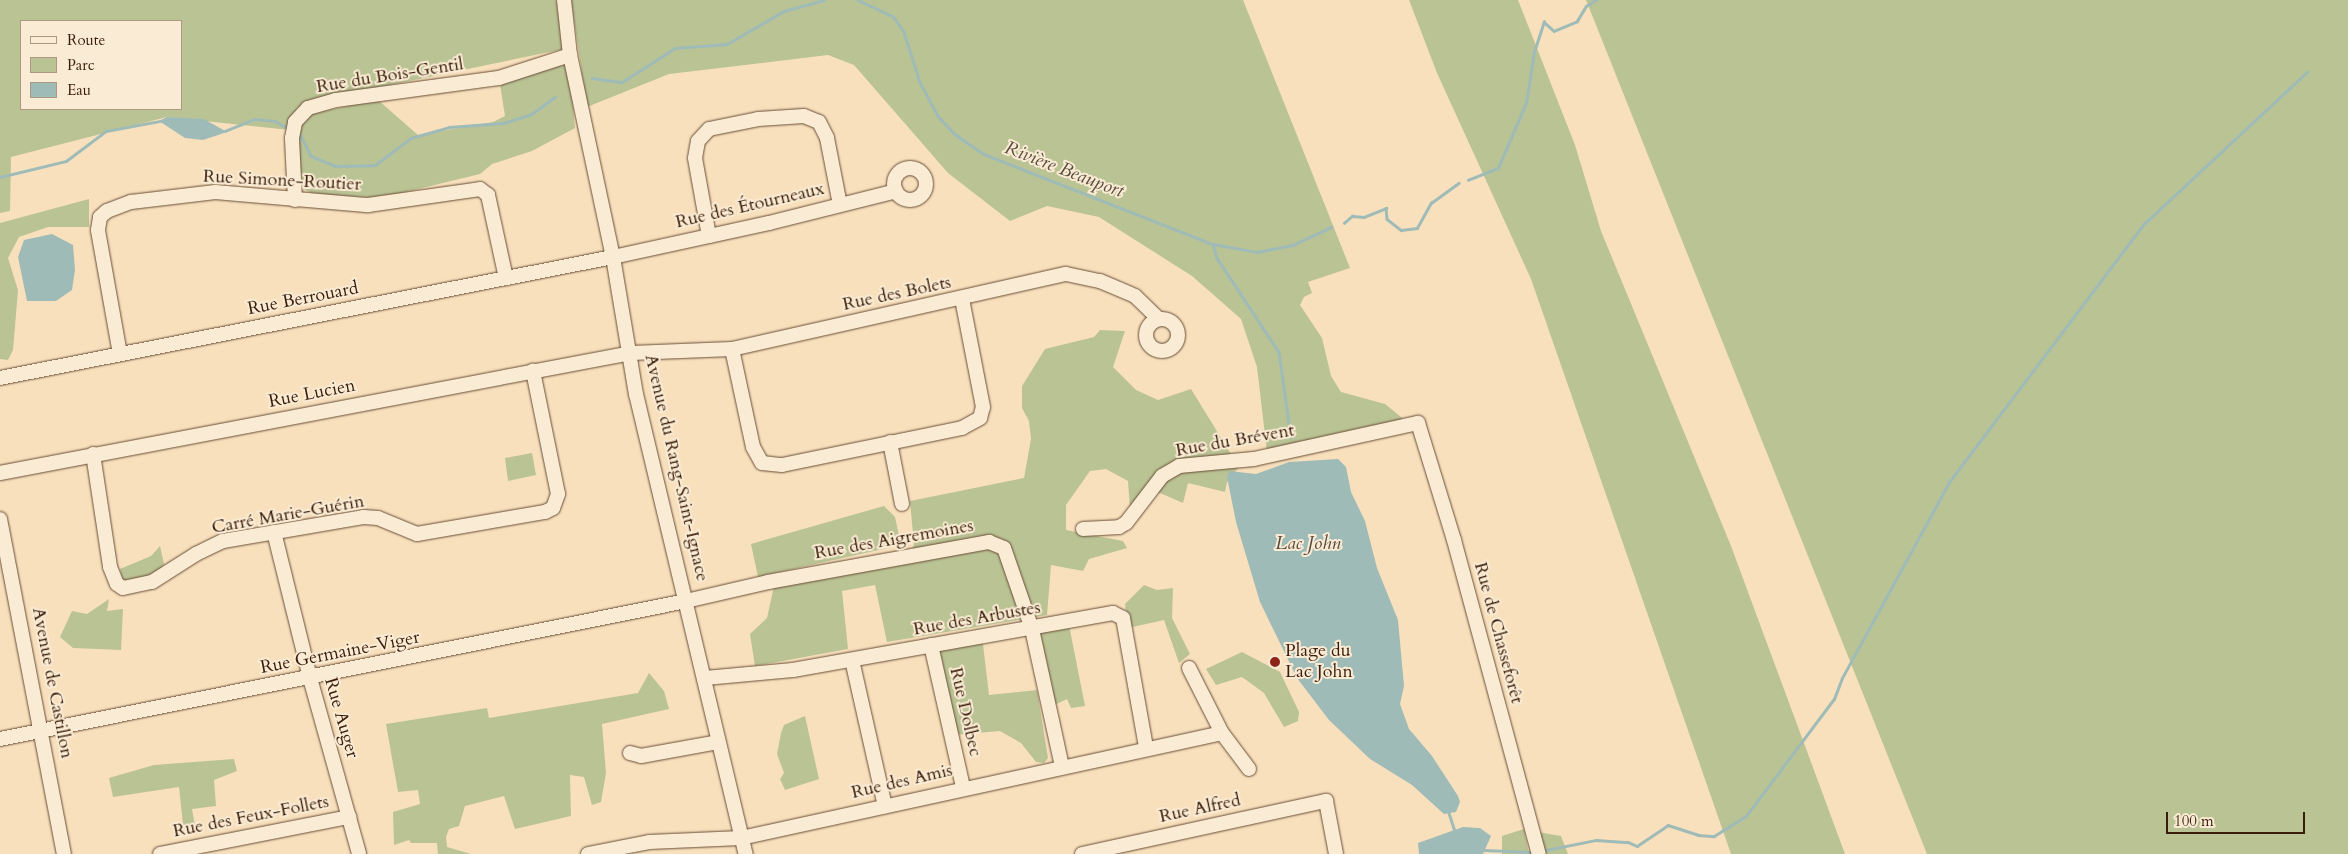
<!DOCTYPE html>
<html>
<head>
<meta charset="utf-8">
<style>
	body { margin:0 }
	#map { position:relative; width:2348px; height:854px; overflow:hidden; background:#f8e0bd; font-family:Cardo,serif }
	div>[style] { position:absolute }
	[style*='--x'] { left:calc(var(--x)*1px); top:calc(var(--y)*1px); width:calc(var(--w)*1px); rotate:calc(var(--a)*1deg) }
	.green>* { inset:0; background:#bac394 }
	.water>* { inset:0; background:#9fbbb8 }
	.stream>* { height:2.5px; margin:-1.25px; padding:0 1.25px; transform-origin:1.25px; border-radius:1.25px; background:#9fbbb8 }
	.roads { filter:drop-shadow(0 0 1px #694d36) drop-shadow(0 0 1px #694d36) }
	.minor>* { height:14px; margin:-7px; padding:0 7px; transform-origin:7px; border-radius:7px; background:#faebd4 }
	.minor>.ring { margin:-7px; padding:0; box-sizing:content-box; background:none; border:14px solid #faebd4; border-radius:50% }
	.dots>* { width:14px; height:14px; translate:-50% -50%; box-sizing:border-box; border:2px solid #faebd4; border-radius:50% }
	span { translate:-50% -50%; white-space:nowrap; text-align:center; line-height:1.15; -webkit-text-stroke:4px #faebd4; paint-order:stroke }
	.street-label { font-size:18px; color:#391c09 }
	.poi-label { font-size:18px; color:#391c09 }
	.left { translate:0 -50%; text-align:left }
	.water-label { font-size:19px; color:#584c3e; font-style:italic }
	.legend { position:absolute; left:20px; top:20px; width:162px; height:90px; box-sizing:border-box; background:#faebd4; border:1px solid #ad9883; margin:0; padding:6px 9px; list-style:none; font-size:15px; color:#391c09 }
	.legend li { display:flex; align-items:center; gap:10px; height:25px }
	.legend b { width:25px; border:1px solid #ad9883 }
	.scale { position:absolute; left:2166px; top:812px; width:139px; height:22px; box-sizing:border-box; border:2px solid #391c09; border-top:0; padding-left:6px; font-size:15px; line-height:18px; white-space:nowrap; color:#391c09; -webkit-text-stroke:4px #faebd4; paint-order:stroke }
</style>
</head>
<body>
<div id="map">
	<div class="green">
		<div style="clip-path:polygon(evenodd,0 0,556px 0,569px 48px,312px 101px,297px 108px,290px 130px,167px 117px,11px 157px,10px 211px,0 213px,0 0,21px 21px,181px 21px,181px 109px,21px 109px,21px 21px)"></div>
		<div style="clip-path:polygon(571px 0,1243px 0,1350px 268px,1308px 282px,1312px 293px,1304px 297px,1300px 305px,1322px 338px,1331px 376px,1341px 392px,1385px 404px,1406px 421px,1267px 452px,1257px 367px,1241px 319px,1192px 276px,1099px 217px,1047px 206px,1010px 221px,948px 173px,854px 65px,828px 55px,669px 74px,587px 107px)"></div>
		<div style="clip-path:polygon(1409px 0,1518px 0,1575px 145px,1601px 231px,1731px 546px,1845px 854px,1731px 854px,1531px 279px,1437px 73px)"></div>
		<div style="clip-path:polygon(1586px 0,2348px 0,2348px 854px,1927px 854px)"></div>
		<div style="clip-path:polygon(569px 64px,575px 128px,532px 151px,492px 164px,480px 174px,381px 198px,313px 194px,304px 189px,296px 144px,299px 121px,309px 114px,378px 100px,418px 135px,493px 122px,505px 116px,499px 78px)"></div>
		<div style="clip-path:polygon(89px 199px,89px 227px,48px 227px,19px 237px,8px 258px,18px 290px,13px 350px,8px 360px,0 359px,0 223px)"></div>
		<div style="clip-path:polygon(1100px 330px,1125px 331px,1113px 367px,1136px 390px,1158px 400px,1191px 389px,1239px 467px,1227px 482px,1225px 492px,1188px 483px,1183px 503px,1160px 493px,1147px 497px,1130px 509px,1128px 481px,1106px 469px,1090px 471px,1066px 505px,1066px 530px,1123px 541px,1127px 548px,1089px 559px,1083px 571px,1051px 565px,1047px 615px,887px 642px,875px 585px,842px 591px,848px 649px,755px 666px,750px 634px,767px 618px,774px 586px,907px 557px,914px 545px,910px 501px,1024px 478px,1031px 439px,1029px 421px,1022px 408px,1022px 386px,1045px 349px,1094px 337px)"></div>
		<div style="clip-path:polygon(532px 453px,536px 475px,508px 481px,505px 458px)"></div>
		<div style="clip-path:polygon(884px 506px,895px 517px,901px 545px,758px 577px,751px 544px)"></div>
		<div style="clip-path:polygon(160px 546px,164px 564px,156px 575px,124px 586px,120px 569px,151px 556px)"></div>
		<div style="clip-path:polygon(1144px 585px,1157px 590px,1173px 588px,1172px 618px,1190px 654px,1179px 663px,1164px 620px,1128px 628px,1125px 604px)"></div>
		<div style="clip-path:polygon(109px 599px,107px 611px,123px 609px,121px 650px,73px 648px,60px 637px,72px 611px,87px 614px)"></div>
		<div style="clip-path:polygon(1068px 620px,1085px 706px,1071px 708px,1067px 699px,1048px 708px,1031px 630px)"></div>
		<div style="clip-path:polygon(982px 636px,989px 695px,1037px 690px,1048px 758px,1044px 763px,1036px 762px,1021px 743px,1000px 731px,954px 735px,929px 646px)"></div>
		<div style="clip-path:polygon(1242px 652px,1280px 672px,1299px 712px,1298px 721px,1284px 727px,1264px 693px,1242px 677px,1216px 685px,1206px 669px)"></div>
		<div style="clip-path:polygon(649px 673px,664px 691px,669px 709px,602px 724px,606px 773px,601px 802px,592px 805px,584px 777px,570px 775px,571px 816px,515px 829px,504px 796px,465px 806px,459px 826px,449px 829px,446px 837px,447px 847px,471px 854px,438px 854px,437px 843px,411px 843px,409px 840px,394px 845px,393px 812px,420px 804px,418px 790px,398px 792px,386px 724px,487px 708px,489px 718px,638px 693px)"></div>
		<div style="clip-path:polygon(805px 716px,819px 779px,785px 790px,780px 779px,784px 773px,777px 754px,781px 733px,784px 725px)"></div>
		<div style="clip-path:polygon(234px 759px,237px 771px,214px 780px,216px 806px,192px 809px,195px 826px,183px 825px,179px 787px,113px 797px,109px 778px,154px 765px)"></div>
		<div style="clip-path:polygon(1524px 829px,1529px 854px,1502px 854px,1502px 836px)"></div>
		<div style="clip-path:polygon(1538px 832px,1561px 836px,1568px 854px,1546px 854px)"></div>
	</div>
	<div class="water">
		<div style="clip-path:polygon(167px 117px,204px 119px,227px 132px,203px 140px,185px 138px,159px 121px)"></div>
		<div style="clip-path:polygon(52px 234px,73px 245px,75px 270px,72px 290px,56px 301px,27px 301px,18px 257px,24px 240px)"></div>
		<div style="clip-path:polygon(1338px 459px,1346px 467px,1351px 492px,1365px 521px,1377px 568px,1398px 620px,1404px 686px,1400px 704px,1409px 729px,1432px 756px,1458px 796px,1460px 802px,1456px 812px,1444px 814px,1412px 785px,1370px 759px,1329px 720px,1297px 678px,1260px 602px,1236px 522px,1227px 477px,1229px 471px,1256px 474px,1289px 462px)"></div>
		<div style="clip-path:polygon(1463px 827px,1480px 828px,1491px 836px,1483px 854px,1419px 854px,1418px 843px)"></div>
	</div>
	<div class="stream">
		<div style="--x:858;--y:0;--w:38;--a:25"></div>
		<div style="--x:893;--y:16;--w:19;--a:55"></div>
		<div style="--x:904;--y:32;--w:52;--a:72.3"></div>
		<div style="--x:920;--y:82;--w:38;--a:62"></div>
		<div style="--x:938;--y:116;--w:25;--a:47"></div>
		<div style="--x:955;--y:134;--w:35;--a:35"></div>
		<div style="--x:984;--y:154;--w:246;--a:21.5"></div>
		<div style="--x:1213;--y:244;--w:45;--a:10.3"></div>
		<div style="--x:1257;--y:252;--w:37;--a:-11"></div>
		<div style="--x:1293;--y:245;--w:42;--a:-25.3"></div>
		<div style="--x:592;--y:78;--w:30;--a:8"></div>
		<div style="--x:622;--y:82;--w:63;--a:-32.7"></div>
		<div style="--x:675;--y:48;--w:52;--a:-4.4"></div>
		<div style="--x:727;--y:44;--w:66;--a:-30.1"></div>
		<div style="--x:784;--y:11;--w:41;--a:-15.4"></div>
		<div style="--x:225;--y:131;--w:31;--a:-22"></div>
		<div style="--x:254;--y:119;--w:21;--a:5"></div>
		<div style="--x:275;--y:121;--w:13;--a:29"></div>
		<div style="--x:300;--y:134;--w:25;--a:63"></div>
		<div style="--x:311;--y:156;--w:27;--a:22"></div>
		<div style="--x:336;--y:166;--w:39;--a:-1"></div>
		<div style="--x:375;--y:165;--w:45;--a:-36.9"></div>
		<div style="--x:411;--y:138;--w:40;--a:-16"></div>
		<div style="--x:449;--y:127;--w:54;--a:-4.2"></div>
		<div style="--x:503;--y:123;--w:28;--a:-17"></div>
		<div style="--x:530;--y:115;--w:31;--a:-36"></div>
		<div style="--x:0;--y:177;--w:68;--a:-13.6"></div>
		<div style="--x:66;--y:161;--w:50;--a:-36.9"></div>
		<div style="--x:106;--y:131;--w:55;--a:-10.5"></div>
		<div style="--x:1468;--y:180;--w:32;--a:-22"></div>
		<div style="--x:1498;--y:168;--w:71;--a:-66.7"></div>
		<div style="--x:1526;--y:103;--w:52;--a:-81.1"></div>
		<div style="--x:1534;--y:52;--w:32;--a:-72"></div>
		<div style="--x:1544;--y:22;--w:13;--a:42"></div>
		<div style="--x:1554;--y:31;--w:25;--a:-23"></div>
		<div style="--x:1577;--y:21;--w:17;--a:-59"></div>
		<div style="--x:1586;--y:6;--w:12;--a:-31"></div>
		<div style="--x:1344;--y:223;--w:11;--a:-41"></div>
		<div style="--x:1352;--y:216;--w:12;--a:5"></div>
		<div style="--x:1364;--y:217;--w:24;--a:-22"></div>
		<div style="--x:1386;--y:208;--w:11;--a:85"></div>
		<div style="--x:1387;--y:219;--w:18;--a:38"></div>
		<div style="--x:1401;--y:230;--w:16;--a:-7"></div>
		<div style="--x:1417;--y:228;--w:29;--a:-61"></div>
		<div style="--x:1431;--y:203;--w:34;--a:-36"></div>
		<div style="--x:1213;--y:244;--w:15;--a:74"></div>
		<div style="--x:1217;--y:258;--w:113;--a:56.6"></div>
		<div style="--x:1279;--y:352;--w:86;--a:82"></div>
		<div style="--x:1449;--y:813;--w:19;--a:72"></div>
		<div style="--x:1484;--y:850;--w:46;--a:2.5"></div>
		<div style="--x:1546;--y:850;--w:51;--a:-11.3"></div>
		<div style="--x:1596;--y:840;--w:32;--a:4"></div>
		<div style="--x:1628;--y:842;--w:10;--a:24"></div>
		<div style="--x:1637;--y:846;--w:37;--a:-34"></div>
		<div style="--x:1668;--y:825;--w:32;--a:18"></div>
		<div style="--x:1698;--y:835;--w:16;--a:4"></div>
		<div style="--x:1714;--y:836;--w:38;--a:-32"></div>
		<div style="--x:1746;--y:816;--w:146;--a:-53.1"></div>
		<div style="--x:1834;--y:699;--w:22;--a:-69"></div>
		<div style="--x:1842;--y:678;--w:225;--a:-61.3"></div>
		<div style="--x:1950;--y:481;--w:322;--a:-53"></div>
		<div style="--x:2144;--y:224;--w:223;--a:-43"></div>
	</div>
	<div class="roads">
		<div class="minor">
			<div style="--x:564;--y:0;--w:55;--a:83.8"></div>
			<div style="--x:570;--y:55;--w:207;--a:78"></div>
			<div style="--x:613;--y:257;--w:139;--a:80.5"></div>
			<div style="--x:636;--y:394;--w:473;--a:76.6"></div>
			<div class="ring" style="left:894px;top:168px;width:18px;height:18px"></div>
			<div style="--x:295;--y:200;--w:62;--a:-92.8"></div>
			<div style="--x:292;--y:138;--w:16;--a:-79"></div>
			<div style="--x:295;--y:122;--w:19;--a:-47"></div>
			<div style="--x:308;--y:108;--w:29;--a:-16"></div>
			<div style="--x:336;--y:100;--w:164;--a:-7.7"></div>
			<div style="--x:499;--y:78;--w:75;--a:-17.9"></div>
			<div style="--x:709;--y:236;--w:79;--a:-100.2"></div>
			<div style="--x:695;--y:158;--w:17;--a:-80"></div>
			<div style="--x:698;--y:141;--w:16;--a:-47"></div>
			<div style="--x:709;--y:129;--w:50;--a:-11.5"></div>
			<div style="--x:758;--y:119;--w:46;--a:-3.7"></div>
			<div style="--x:804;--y:116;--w:16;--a:22"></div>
			<div style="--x:819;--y:122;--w:18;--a:63"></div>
			<div style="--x:827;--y:138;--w:68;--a:79"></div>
			<div class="ring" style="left:1146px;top:319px;width:18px;height:18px"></div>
			<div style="--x:732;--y:349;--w:100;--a:77.9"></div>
			<div style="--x:753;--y:447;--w:18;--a:61"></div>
			<div style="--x:762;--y:463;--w:20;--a:6"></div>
			<div style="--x:782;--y:465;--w:184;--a:-11.6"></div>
			<div style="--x:962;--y:428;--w:21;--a:-29"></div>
			<div style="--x:980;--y:418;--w:11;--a:-75"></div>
			<div style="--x:983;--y:407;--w:110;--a:-101"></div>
			<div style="--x:120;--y:354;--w:126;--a:-100.1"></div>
			<div style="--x:98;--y:230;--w:13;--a:-81"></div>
			<div style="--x:100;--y:217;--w:9;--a:-41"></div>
			<div style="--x:107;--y:211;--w:26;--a:-21"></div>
			<div style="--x:131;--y:202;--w:85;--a:-6.8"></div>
			<div style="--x:215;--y:192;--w:154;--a:4.9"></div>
			<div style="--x:368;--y:205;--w:113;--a:-8.1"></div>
			<div style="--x:480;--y:189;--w:10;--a:37"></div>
			<div style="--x:488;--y:195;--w:85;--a:77.8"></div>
			<div style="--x:0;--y:378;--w:625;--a:-11.17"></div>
			<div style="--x:613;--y:257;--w:160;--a:-12.3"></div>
			<div style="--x:769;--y:223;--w:131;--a:-14.1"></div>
			<div style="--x:890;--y:442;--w:63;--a:79"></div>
			<div style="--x:93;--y:454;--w:114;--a:81.4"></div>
			<div style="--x:110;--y:567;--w:18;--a:68"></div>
			<div style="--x:117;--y:584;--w:7;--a:34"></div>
			<div style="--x:123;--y:588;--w:30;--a:-12"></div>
			<div style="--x:152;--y:582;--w:52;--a:-32.5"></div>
			<div style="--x:196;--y:554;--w:30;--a:-26"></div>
			<div style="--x:223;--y:541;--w:142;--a:-9.7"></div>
			<div style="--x:363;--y:517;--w:15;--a:4"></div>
			<div style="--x:378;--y:518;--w:42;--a:22.3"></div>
			<div style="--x:417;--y:534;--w:130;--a:-9.8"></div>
			<div style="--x:545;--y:512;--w:9;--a:-27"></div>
			<div style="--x:553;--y:508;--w:15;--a:-70"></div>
			<div style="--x:558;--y:494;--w:126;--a:-101.5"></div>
			<div style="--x:0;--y:473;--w:642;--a:-10.77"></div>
			<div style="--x:631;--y:353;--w:101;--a:-2.3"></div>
			<div style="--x:732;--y:349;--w:342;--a:-12.7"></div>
			<div style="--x:1066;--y:274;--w:35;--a:12"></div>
			<div style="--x:1100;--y:281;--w:38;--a:23"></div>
			<div style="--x:1135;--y:296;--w:33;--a:44"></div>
			<div style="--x:0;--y:519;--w:341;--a:79.2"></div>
			<div style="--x:1083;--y:529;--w:36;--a:-3"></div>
			<div style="--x:1119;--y:527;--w:8;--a:-30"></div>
			<div style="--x:1126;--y:523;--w:59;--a:-52.5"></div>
			<div style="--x:1162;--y:476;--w:20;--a:-30"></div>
			<div style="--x:1179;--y:466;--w:75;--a:-5.3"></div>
			<div style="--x:1254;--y:459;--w:168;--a:-12.4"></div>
			<div style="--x:1418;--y:423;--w:122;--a:72.9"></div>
			<div style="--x:1454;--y:540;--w:325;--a:74.9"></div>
			<div style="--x:274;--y:532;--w:150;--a:76.1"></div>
			<div style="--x:310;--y:678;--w:183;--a:74.4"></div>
			<div style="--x:931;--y:645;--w:146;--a:77.3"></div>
			<div style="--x:852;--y:660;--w:150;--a:77.3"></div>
			<div style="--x:1189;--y:668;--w:73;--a:63.1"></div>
			<div style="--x:1222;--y:733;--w:45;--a:53.1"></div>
			<div style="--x:705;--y:678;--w:88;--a:-5.2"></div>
			<div style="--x:793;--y:670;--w:325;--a:-10.1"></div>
			<div style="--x:1113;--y:613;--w:11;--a:27"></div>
			<div style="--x:1123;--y:618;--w:131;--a:79.9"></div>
			<div style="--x:0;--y:739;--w:700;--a:-11.37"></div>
			<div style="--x:686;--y:601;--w:84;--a:-13"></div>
			<div style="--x:768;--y:582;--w:225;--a:-10.3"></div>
			<div style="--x:989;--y:542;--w:16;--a:22"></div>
			<div style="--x:1004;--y:548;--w:86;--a:70.9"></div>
			<div style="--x:1032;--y:629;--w:141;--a:77.7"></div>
			<div style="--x:630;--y:753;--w:11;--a:15"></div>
			<div style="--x:641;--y:756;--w:78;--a:-10.3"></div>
			<div style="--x:160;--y:854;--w:193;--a:-11.1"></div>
			<div style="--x:588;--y:854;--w:62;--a:-11.1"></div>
			<div style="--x:649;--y:842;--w:92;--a:-2.5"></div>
			<div style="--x:741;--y:838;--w:492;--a:-12.3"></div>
			<div style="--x:1082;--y:854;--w:250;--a:-12.3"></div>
			<div style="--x:1326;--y:801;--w:54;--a:79.3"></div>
		</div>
	</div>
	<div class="dots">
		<div style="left:1275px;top:662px;background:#8f2418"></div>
	</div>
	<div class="street-label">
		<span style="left:390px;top:76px;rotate:-9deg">Rue du Bois-Gentil</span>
		<span style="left:282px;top:181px;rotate:3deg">Rue Simone-Routier</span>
		<span style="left:750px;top:206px;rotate:-13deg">Rue des Étourneaux</span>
		<span style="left:897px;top:294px;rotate:-12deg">Rue des Bolets</span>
		<span style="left:303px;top:299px;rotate:-11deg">Rue Berrouard</span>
		<span style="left:312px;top:394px;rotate:-11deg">Rue Lucien</span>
		<span style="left:1235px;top:441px;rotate:-10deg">Rue du Brévent</span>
		<span style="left:676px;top:468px;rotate:77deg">Avenue du Rang-Saint-Ignace</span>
		<span style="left:288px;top:515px;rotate:-10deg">Carré Marie-Guérin</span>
		<span style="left:894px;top:540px;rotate:-10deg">Rue des Aigremoines</span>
		<span style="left:977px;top:619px;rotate:-10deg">Rue des Arbustes</span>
		<span style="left:1498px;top:633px;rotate:75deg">Rue de Chasseforêt</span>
		<span style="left:340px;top:653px;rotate:-11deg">Rue Germaine-Viger</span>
		<span style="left:52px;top:683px;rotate:79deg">Avenue de Castillon</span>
		<span style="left:965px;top:712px;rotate:77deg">Rue Dolbec</span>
		<span style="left:341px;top:718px;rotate:74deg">Rue Auger</span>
		<span style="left:902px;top:782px;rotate:-13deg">Rue des Amis</span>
		<span style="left:1200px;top:809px;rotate:-12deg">Rue Alfred</span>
		<span style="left:251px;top:817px;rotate:-11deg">Rue des Feux-Follets</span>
	</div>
	<div class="poi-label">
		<span class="left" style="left:1285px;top:662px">Plage du<br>Lac John</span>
	</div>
	<div class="water-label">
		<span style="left:1064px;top:170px;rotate:21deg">Rivière Beauport</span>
		<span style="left:1308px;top:544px">Lac John</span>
	</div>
	<ul class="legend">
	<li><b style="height:6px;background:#faebd4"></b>Route</li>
	<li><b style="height:14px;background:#bac394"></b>Parc</li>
	<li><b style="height:14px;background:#9fbbb8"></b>Eau</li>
	</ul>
	<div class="scale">100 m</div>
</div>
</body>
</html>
